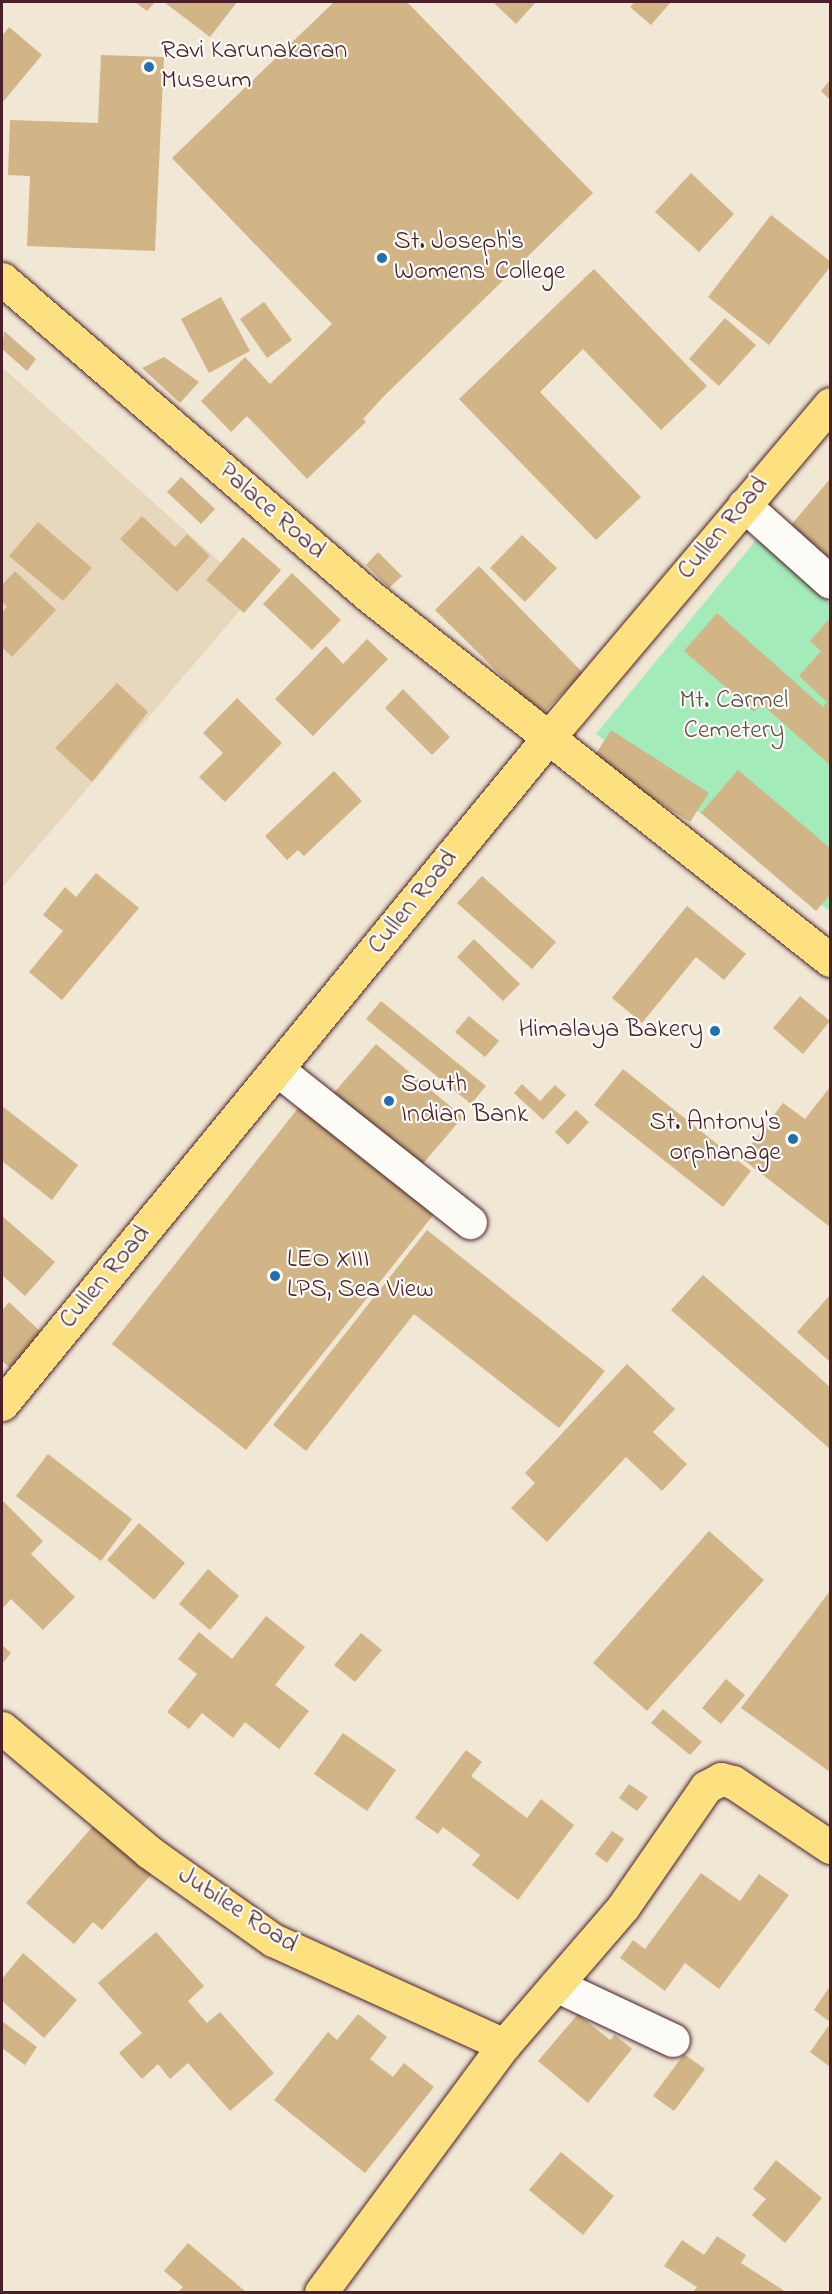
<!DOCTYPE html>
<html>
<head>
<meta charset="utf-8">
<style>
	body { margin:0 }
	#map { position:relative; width:832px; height:2294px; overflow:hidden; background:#f0e7d5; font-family:"Indie Flower",sans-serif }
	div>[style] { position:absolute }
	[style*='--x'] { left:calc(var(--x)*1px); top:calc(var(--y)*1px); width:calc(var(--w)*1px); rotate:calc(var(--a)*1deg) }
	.built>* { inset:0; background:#e7d8bd }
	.green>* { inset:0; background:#a3ebb9 }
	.building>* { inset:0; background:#d1b586 }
	.roads { filter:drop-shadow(0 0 2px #4a1f2b) drop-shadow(0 0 2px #4a1f2b) }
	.minor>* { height:33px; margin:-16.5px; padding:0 16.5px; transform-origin:16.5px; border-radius:16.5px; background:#fdfcf7 }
	.major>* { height:33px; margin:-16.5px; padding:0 16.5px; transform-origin:16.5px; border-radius:16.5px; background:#fde080 }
	.dots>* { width:16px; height:16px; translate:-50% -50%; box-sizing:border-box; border:3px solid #fdfcf7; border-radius:50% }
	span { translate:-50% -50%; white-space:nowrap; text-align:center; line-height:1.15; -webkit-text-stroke:4.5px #fdfcf7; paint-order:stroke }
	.poi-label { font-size:26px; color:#4a1f2b }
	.left { translate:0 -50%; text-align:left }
	.right { translate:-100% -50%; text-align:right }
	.street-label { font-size:26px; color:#4a1f2b }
	.park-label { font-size:26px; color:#60524e }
	.frame { position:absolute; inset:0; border:3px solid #4a1f2b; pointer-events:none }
</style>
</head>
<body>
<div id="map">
	<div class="built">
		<div style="clip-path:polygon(2px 367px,255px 593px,2px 888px)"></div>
	</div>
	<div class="green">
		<div style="clip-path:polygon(757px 539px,830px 604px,830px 911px,596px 734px)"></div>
	</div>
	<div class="building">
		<div style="clip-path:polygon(135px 2px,155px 2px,147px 11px)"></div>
		<div style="clip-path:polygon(164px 2px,237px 2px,210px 37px)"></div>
		<div style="clip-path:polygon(334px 2px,407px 2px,593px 193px,383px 397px,363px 419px,366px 422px,307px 479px,247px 416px,231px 432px,201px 401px,245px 357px,270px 384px,332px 324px,172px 158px)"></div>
		<div style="clip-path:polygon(493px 2px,536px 2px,516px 24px)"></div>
		<div style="clip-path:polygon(635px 2px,671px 2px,651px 25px,630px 7px)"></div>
		<div style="clip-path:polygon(9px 27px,42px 55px,2px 103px,2px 36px)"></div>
		<div style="clip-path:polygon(101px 55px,164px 57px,155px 251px,27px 246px,30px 176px,8px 175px,10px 120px,98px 123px)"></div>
		<div style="clip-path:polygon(830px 80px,830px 100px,821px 91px)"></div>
		<div style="clip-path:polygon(691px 173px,734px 214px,699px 252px,655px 212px)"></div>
		<div style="clip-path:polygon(771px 215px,830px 261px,830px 267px,769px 345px,708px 297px)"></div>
		<div style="clip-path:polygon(594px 269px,707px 386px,661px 430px,583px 349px,540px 392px,641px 497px,596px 540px,459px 399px)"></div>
		<div style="clip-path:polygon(221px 297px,250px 351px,209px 373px,181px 319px)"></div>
		<div style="clip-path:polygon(264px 302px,292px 340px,267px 358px,240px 319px)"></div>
		<div style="clip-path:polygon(725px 318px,756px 345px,719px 386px,689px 359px)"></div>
		<div style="clip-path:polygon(4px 331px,36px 359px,27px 371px,2px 349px)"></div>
		<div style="clip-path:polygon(164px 357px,199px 382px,180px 403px,142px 368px)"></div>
		<div style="clip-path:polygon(181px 477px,215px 509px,201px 524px,167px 492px)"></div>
		<div style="clip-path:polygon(830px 479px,830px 570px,786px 531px)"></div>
		<div style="clip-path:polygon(142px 516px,175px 547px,187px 534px,210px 556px,177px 592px,120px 539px)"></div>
		<div style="clip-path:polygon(38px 522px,92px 568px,63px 601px,9px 556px)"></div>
		<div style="clip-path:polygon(522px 535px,557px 568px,525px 602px,490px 568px)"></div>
		<div style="clip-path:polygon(243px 537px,281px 570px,244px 613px,206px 580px)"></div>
		<div style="clip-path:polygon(378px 552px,402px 576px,389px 588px,366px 565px)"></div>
		<div style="clip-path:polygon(479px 566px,583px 673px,541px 715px,435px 610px)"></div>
		<div style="clip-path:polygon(15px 571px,56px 610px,12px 657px,2px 647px,2px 613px,7px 607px,2px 601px,2px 585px)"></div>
		<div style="clip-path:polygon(292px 573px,341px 620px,312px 650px,263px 604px)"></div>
		<div style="clip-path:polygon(717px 613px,823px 707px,827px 702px,799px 676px,821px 651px,810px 641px,830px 618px,830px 765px,762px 704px,754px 712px,684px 651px)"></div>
		<div style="clip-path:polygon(367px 639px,388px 659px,313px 736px,275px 699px,326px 646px,343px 664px)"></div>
		<div style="clip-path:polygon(117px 683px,148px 712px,92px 782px,55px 748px)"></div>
		<div style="clip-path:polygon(403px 689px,450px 737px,432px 755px,385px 708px)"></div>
		<div style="clip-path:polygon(237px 698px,282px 743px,225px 802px,199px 777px,223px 753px,203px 733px)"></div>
		<div style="clip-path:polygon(611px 730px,709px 793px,690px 822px,592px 760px)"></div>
		<div style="clip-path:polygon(738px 770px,830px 848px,830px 895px,816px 911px,701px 813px)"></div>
		<div style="clip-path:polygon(334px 771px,362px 801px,304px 856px,298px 850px,287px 860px,265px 836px)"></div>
		<div style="clip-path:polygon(96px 873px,139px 908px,62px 1000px,29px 972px,63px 931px,43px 915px,65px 887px,76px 897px)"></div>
		<div style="clip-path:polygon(482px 876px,556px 942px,532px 969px,457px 903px)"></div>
		<div style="clip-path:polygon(687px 906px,746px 954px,724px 980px,696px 957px,642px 1023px,612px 998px)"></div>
		<div style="clip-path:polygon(474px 939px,520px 984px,503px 1001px,457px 957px)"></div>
		<div style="clip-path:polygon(800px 996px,830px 1021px,803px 1054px,773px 1028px)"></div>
		<div style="clip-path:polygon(381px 1001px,486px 1086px,471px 1104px,366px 1019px)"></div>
		<div style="clip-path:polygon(469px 1016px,499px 1041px,485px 1057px,455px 1032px)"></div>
		<div style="clip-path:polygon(376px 1044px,463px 1117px,420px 1167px,333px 1094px)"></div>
		<div style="clip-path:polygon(623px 1069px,751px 1171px,723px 1207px,594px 1105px)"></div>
		<div style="clip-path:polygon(522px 1084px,540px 1101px,555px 1085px,566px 1095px,543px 1120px,514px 1093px)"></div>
		<div style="clip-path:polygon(830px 1087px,830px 1227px,741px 1158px,783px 1103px,805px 1119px)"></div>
		<div style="clip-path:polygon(303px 1102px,438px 1209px,246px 1450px,112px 1344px)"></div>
		<div style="clip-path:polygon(2px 1106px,78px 1165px,52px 1200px,2px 1161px)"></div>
		<div style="clip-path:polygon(576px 1110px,589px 1122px,568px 1145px,555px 1132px)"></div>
		<div style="clip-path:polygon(2px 1216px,55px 1262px,25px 1296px,2px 1275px)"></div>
		<div style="clip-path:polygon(427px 1230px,605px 1371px,559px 1428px,414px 1314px,306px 1451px,273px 1425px)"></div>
		<div style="clip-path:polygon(703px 1275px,830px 1387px,830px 1449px,671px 1310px)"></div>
		<div style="clip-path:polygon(830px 1295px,830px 1362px,797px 1332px)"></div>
		<div style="clip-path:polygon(9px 1302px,42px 1333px,10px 1368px,2px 1361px,2px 1311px)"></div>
		<div style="clip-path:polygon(627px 1364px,675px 1409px,653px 1432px,687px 1464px,662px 1491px,626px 1457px,547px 1542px,511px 1508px,535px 1483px,525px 1473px)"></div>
		<div style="clip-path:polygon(48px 1454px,132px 1519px,101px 1561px,16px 1496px)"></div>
		<div style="clip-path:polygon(2px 1500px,43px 1541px,31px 1554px,75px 1597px,43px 1630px,11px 1599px,2px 1609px)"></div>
		<div style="clip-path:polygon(139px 1523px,185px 1563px,154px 1600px,107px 1560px)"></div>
		<div style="clip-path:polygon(709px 1531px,764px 1580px,647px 1711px,593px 1663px)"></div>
		<div style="clip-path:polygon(208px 1569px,239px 1596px,210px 1630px,179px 1604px)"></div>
		<div style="clip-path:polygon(830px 1591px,830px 1772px,741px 1708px)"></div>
		<div style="clip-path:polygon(266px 1616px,305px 1647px,275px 1685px,309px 1711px,279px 1749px,245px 1722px,233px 1738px,202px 1713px,189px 1729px,167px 1712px,197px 1674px,178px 1659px,199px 1632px,232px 1659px)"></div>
		<div style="clip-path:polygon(361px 1633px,382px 1650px,355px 1682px,334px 1665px)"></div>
		<div style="clip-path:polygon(2px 1645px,11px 1653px,2px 1664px)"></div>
		<div style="clip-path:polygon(726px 1679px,745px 1695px,721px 1724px,702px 1708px)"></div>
		<div style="clip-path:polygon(663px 1709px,702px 1742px,690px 1755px,651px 1723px)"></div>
		<div style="clip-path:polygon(343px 1733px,396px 1770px,367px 1811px,314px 1774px)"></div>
		<div style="clip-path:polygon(466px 1750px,482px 1762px,471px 1776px,527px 1818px,541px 1799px,574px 1825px,518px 1900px,472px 1865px,480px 1855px,443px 1827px,438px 1834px,415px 1818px)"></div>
		<div style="clip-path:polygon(629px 1784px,648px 1797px,637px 1811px,619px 1798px)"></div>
		<div style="clip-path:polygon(101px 1817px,158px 1867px,102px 1930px,93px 1922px,74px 1944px,26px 1903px)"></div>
		<div style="clip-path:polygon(612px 1831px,624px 1839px,607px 1863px,595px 1854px)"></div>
		<div style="clip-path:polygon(701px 1873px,740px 1901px,759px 1874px,789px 1895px,719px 1989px,685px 1963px,665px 1991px,620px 1958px,633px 1940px,645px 1949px)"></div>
		<div style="clip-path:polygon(156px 1932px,204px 1986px,188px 2001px,207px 2023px,220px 2012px,274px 2073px,230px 2111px,188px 2063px,170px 2079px,158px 2064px,142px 2079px,119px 2053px,142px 2033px,98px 1983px)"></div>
		<div style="clip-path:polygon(23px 1953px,77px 2000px,44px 2038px,2px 2001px,2px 1979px)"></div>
		<div style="clip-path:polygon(830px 1986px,830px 2022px,814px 2010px)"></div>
		<div style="clip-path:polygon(358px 2014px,387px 2037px,370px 2059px,393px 2077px,404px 2063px,434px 2087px,365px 2173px,274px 2100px,328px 2032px,337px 2040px)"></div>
		<div style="clip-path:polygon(578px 2014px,610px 2040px,615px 2035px,632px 2049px,588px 2103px,538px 2061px)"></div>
		<div style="clip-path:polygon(2px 2021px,37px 2047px,25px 2065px,2px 2048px)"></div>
		<div style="clip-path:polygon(830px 2024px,830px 2067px,810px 2052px)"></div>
		<div style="clip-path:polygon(684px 2054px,705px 2069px,674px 2111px,653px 2096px)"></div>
		<div style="clip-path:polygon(561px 2152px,614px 2196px,583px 2235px,529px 2190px)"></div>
		<div style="clip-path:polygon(776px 2160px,822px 2198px,785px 2243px,752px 2215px,766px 2199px,753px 2189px)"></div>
		<div style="clip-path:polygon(717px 2236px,746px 2255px,741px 2263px,786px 2292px,693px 2292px,697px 2287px,664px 2266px,682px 2240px,704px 2255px)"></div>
		<div style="clip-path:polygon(188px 2243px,246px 2292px,178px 2292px,183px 2287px,164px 2271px)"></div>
	</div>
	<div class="roads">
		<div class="minor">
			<div style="--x:744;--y:505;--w:115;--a:41.8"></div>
			<div style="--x:278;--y:1070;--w:245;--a:38.4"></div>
			<div style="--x:556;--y:1985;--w:129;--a:25.2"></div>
		</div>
		<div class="major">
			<div style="--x:2;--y:279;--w:484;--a:40.8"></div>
			<div style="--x:368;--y:595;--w:589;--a:38.31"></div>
			<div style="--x:2;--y:1404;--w:861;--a:-50.65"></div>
			<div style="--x:548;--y:738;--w:437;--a:-49.8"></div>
			<div style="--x:2;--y:1728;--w:192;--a:40.1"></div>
			<div style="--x:149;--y:1852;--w:152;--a:35.4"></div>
			<div style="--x:273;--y:1940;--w:254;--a:24.4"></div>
			<div style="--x:504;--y:2045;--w:182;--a:-49.2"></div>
			<div style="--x:623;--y:1907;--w:146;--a:-55.3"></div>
			<div style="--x:706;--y:1787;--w:17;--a:-28"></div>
			<div style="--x:721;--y:1779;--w:12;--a:14"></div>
			<div style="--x:733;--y:1782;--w:117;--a:33.8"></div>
			<div style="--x:321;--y:2292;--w:307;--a:-53.5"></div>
		</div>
	</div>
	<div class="dots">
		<div style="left:149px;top:67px;background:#1f6fb2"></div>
		<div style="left:382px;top:258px;background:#1f6fb2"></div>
		<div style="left:715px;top:1031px;background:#1f6fb2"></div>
		<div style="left:389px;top:1101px;background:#1f6fb2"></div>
		<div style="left:793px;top:1139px;background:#1f6fb2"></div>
		<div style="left:275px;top:1276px;background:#1f6fb2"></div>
	</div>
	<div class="poi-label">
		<span class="left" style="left:161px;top:67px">Ravi Karunakaran<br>Museum</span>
		<span class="left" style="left:394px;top:258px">St. Joseph's<br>Womens' College</span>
		<span class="right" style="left:703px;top:1031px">Himalaya Bakery</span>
		<span class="left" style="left:401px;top:1101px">South<br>Indian Bank</span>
		<span class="right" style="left:781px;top:1139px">St. Antony's<br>orphanage</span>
		<span class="left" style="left:287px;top:1276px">LEO XIII<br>LPS, Sea View</span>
	</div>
	<div class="street-label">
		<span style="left:271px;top:512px;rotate:41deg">Palace Road</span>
		<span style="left:724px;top:529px;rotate:-50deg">Cullen Road</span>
		<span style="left:414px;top:903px;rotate:-51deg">Cullen Road</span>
		<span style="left:106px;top:1278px;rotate:-50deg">Cullen Road</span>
		<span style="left:237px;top:1911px;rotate:33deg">Jubilee Road</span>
	</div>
	<div class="park-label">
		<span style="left:734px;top:717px">Mt. Carmel<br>Cemetery</span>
	</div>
	<div class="frame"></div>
</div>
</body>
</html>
